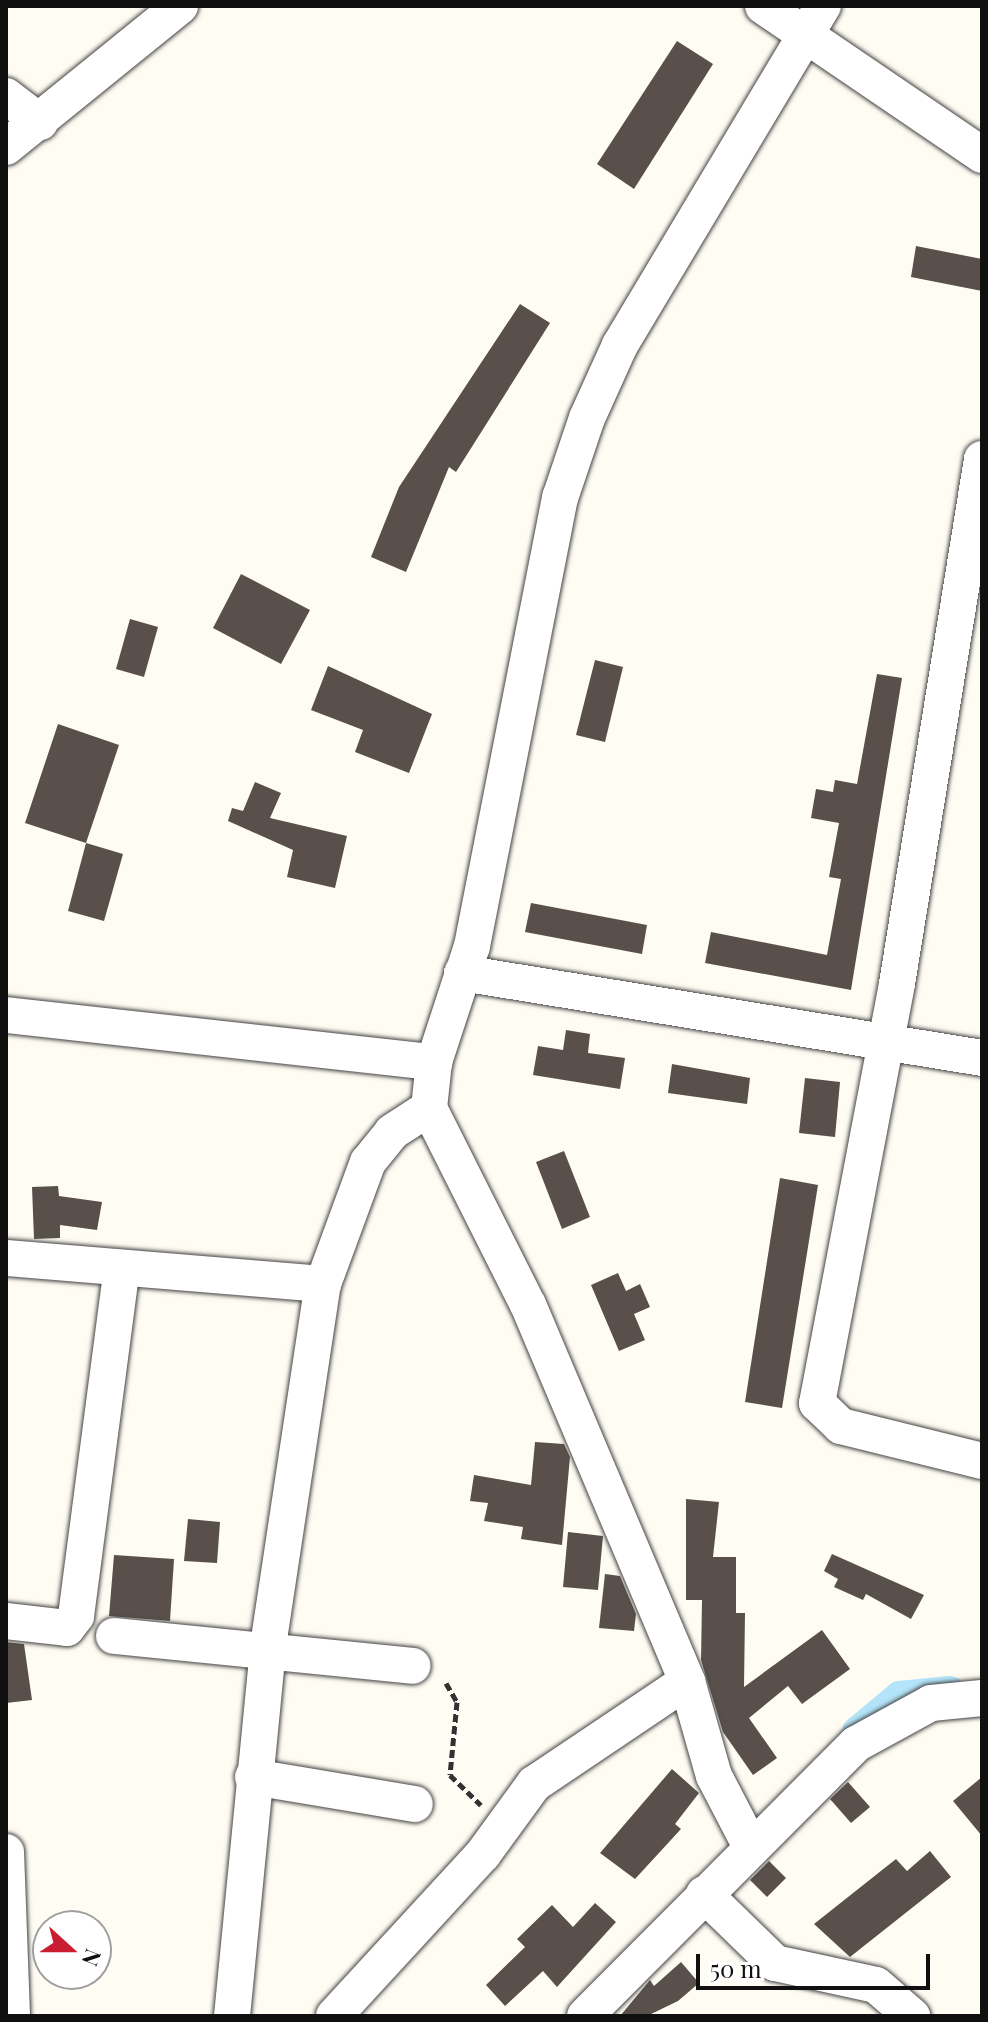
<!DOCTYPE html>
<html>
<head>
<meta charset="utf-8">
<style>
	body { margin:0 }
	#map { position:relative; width:988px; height:2022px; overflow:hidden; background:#fffcf3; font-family:"Playfair Display",serif }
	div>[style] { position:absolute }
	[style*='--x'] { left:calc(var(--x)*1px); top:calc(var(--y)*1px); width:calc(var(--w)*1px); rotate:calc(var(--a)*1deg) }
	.canal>* { height:32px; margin:-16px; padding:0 16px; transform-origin:16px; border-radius:16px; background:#b4e4fa }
	.building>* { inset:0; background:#59504b }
	.path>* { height:5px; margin-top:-2.5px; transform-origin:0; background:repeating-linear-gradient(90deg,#323232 0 8px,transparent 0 12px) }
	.roads { filter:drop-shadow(0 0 2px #434343) drop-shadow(0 0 2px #434343) }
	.street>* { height:36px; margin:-18px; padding:0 18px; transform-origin:18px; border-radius:18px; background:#fff }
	span { translate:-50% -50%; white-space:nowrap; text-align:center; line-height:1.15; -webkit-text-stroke:8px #fff; paint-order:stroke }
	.frame { position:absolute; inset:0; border:8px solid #101010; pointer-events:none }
	.north { position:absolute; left:32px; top:1910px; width:80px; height:80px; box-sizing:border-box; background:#fff; border:2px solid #9f9f9f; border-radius:50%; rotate:111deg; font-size:22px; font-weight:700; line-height:32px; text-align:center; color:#101010 }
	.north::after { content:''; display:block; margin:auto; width:28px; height:36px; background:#c91e31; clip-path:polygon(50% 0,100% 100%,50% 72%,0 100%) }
	.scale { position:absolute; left:696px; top:1954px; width:234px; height:36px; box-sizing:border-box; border:4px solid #101010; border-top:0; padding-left:10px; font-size:24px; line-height:28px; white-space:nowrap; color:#101010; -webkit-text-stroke:6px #fff; paint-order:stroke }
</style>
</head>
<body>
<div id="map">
	<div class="canal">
		<div style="--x:858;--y:1732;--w:55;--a:-39.8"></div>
		<div style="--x:900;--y:1697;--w:50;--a:-5.7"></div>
	</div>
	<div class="building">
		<div style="clip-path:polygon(677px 41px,713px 64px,634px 189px,597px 164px)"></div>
		<div style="clip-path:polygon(916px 246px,982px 259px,982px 291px,911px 277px)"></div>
		<div style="clip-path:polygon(520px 304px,550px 323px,456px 472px,449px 467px,406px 572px,371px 557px,399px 487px)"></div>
		<div style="clip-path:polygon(241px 574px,310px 610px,281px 664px,213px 628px)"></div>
		<div style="clip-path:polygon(130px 619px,158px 627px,144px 677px,116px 669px)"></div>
		<div style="clip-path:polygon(595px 660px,623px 667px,605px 742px,576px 735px)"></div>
		<div style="clip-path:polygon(328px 666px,432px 714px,409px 773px,355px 752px,363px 730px,311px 710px)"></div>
		<div style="clip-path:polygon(877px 674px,902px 678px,851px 990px,705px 963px,711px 932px,827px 955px,841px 879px,829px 877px,839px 823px,811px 818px,816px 789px,833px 792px,835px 780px,857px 784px)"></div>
		<div style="clip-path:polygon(58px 724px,119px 745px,86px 843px,25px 823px)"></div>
		<div style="clip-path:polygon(255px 782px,281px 793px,270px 818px,347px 836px,335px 888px,287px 877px,293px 850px,228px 821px,232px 808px,243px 811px)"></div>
		<div style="clip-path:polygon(86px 843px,123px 854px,104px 921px,68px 911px)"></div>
		<div style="clip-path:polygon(531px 903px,647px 925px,642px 954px,525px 932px)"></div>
		<div style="clip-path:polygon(566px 1030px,590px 1034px,588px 1053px,625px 1058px,620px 1089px,533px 1075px,538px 1046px,563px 1050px)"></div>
		<div style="clip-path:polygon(672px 1064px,750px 1078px,747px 1104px,668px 1093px)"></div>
		<div style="clip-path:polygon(805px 1078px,840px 1082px,835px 1137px,799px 1133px)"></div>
		<div style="clip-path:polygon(564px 1151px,590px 1217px,562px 1229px,536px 1162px)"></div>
		<div style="clip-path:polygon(780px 1178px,818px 1185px,782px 1408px,745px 1402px)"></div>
		<div style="clip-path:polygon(58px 1186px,59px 1196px,102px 1202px,97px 1230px,60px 1225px,60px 1238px,34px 1239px,32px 1187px)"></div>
		<div style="clip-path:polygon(618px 1273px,626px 1291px,640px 1284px,650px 1307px,634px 1314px,645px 1340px,619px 1351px,591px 1285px)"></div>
		<div style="clip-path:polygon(535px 1442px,564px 1444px,570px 1457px,562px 1545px,521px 1539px,523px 1527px,484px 1521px,488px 1503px,470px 1501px,474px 1475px,531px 1485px)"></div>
		<div style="clip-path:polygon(686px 1499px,719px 1502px,713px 1557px,736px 1557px,736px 1613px,745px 1613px,744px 1687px,822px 1630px,850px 1669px,802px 1704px,788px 1686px,749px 1718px,777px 1758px,753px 1775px,723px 1732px,701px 1660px,702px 1600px,686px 1600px)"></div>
		<div style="clip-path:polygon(188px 1519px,220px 1522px,217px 1563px,184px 1561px)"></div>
		<div style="clip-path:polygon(568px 1532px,603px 1536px,598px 1590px,563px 1587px)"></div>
		<div style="clip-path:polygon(832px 1554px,924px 1595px,911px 1619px,866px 1594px,863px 1600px,834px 1587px,838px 1579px,824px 1571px)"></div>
		<div style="clip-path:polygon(114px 1555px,174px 1559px,170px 1621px,109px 1616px)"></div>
		<div style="clip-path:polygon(605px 1574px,620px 1576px,636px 1614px,634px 1631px,599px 1628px)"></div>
		<div style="clip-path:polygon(6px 1642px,24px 1644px,32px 1700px,6px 1703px)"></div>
		<div style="clip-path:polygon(672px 1769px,699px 1793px,675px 1824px,681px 1829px,635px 1879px,600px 1853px)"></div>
		<div style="clip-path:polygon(982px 1777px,982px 1836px,953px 1801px)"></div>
		<div style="clip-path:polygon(848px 1782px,870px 1807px,851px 1823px,830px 1799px)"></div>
		<div style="clip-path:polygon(930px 1851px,951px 1877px,850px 1957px,814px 1924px,896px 1859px,907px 1871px)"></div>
		<div style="clip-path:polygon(769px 1861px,786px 1878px,767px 1897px,750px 1880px)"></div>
		<div style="clip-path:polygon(595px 1903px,616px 1922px,557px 1987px,543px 1971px,505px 2006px,486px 1985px,525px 1947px,517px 1939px,552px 1905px,573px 1927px)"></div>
		<div style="clip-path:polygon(681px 1962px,699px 1983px,678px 2001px,647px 2016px,620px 2016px,650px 1980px,654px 1986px)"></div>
	</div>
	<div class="path">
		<div style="--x:446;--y:1683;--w:22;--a:60"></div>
		<div style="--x:457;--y:1702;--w:73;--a:95.5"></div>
		<div style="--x:450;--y:1775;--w:43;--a:44.1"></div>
	</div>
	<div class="roads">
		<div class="street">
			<div style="--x:763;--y:6;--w:265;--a:34.2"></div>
			<div style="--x:6;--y:96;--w:43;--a:37.4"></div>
			<div style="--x:6;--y:147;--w:224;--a:-39"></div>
			<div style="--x:982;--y:459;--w:532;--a:99.2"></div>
			<div style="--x:897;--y:984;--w:427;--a:100.8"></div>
			<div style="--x:817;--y:1403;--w:33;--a:44"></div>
			<div style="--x:841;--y:1426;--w:145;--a:13.9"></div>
			<div style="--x:462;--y:973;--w:527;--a:9.28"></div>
			<div style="--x:6;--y:1015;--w:431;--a:6.3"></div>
			<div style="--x:6;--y:1258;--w:318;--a:4.7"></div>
			<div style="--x:6;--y:1621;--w:61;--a:6.5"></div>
			<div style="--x:67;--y:1628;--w:15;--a:-53"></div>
			<div style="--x:76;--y:1616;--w:351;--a:-82.5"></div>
			<div style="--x:114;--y:1636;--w:300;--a:5.7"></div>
			<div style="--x:253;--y:1777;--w:164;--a:9.5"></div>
			<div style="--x:751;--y:1847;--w:80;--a:-117.5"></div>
			<div style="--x:714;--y:1776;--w:99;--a:-105.9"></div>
			<div style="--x:687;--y:1681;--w:408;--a:-112.9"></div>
			<div style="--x:528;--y:1305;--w:220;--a:-116.7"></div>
			<div style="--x:429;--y:1108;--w:46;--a:-83.8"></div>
			<div style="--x:434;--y:1062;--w:122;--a:-71.9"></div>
			<div style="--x:472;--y:946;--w:457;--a:-78.9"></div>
			<div style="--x:560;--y:498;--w:84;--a:-71.4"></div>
			<div style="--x:587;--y:418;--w:80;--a:-65.7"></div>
			<div style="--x:620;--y:345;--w:395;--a:-59.1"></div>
			<div style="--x:6;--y:1852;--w:164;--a:87.9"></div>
			<div style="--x:704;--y:1894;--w:99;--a:44.2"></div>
			<div style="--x:775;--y:1963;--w:103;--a:12.3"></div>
			<div style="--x:876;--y:1985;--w:48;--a:40.7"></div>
			<div style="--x:232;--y:2016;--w:372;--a:-84.4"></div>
			<div style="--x:268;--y:1646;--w:366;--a:-81.4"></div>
			<div style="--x:323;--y:1284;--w:130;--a:-69.8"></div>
			<div style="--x:368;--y:1162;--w:38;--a:-51"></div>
			<div style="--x:392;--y:1132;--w:44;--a:-33"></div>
			<div style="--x:334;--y:2016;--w:220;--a:-47.4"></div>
			<div style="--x:483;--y:1854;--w:87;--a:-53.9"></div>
			<div style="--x:534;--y:1784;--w:184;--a:-33.9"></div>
			<div style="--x:585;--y:2016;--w:384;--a:-45.1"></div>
			<div style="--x:856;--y:1744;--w:85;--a:-28.7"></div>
			<div style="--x:931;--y:1703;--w:51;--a:-5.6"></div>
		</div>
	</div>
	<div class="frame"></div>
	<div class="north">N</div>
	<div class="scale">50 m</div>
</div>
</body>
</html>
